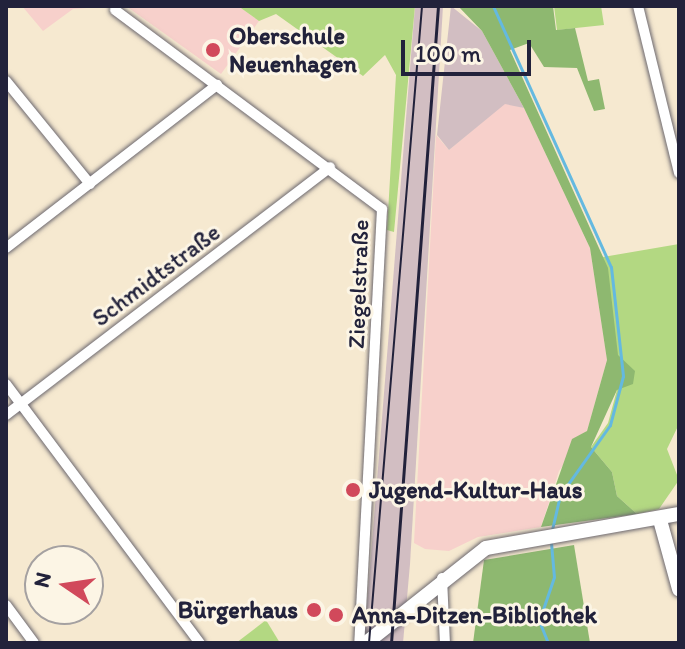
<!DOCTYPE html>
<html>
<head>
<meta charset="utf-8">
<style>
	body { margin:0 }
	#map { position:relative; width:685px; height:649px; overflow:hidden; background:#f6e9d0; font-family:Itim,sans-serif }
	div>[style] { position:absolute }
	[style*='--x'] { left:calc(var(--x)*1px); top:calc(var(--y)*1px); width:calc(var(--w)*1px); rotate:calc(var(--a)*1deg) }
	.built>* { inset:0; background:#f7d0cb }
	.industrial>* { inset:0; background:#d2bec2 }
	.green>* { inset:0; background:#b3d882 }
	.forest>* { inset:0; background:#8eb870 }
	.stream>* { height:3px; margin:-1.5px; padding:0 1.5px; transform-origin:1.5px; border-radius:1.5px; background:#64b9e0 }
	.roads { filter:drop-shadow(0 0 2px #6c686f) drop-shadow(0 0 2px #6c686f) }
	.street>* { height:10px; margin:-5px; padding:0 5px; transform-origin:5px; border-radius:5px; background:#fff }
	.secondary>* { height:14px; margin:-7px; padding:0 7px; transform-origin:7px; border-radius:7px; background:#fff }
	.tram>* { height:2px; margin:-1px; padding:0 1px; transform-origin:1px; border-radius:1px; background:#22223b }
	.rail>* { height:3px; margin:-1.5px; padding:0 1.5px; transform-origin:1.5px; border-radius:1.5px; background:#22223b }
	.dots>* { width:22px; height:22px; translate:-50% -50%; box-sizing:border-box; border:4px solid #fcf5e5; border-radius:50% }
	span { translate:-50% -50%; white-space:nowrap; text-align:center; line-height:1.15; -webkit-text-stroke:6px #fcf5e5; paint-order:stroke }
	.poi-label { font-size:24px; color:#22223b; font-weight:700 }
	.left { translate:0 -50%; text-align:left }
	.right { translate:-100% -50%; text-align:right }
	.street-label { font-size:24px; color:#22223b }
	.frame { position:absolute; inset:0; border:8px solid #22223b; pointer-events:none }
	.north { position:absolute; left:24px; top:545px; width:80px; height:80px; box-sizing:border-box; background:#fcf5e5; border:2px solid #a5a1a1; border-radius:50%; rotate:283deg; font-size:22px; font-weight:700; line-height:32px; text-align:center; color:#22223b }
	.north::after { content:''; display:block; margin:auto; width:28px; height:36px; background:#d1495b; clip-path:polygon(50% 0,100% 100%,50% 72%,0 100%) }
	.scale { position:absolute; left:401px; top:40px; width:130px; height:36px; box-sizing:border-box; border:4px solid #22223b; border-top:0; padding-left:10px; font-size:24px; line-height:28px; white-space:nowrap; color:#22223b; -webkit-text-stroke:6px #fcf5e5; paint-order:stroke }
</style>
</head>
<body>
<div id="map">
	<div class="built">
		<div style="clip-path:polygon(22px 6px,114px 6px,73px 9px,43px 31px)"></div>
		<div style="clip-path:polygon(126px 6px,238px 6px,259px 21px,221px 74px)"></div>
		<div style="clip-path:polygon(505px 103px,524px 108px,590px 248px,607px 360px,587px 431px,559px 471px,541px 527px,478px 537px,449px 551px,425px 549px,414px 543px,436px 135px,449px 150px)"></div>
	</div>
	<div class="industrial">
		<div style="clip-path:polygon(415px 6px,443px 6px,410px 564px,403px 643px,364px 643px)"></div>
		<div style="clip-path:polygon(451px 6px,482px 31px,524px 108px,505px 104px,449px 150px,437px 135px)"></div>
	</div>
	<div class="green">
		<div style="clip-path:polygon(238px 6px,415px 6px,394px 232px,387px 230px,396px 75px,385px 55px,363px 76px,276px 14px,259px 21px)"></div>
		<div style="clip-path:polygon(554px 6px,601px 6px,604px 25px,557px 30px)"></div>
		<div style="clip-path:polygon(679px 244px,679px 424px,667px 449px,679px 480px,659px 509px,637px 514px,617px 496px,612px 472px,591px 447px,608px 423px,617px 390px,603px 257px)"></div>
		<div style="clip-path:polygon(266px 620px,280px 643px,236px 643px)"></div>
	</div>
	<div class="forest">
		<div style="clip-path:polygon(458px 6px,553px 6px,556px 30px,575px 28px,588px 81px,599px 79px,605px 109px,594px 111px,577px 68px,544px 67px,529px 43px,510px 50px,608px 268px,618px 355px,635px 371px,633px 384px,617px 390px,591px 447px,612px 472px,617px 496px,637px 514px,541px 527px,572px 439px,587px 431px,607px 360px,590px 248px,524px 108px,482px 31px)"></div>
		<div style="clip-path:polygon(574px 545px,590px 643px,473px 643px,484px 560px)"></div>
	</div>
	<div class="stream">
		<div style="--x:493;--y:6;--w:286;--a:65.7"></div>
		<div style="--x:611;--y:267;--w:110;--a:83.7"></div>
		<div style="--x:623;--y:376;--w:51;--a:104.9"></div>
		<div style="--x:610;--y:425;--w:86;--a:125.5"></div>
		<div style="--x:560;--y:495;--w:39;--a:103"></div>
		<div style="--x:548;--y:643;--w:24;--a:-112"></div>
		<div style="--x:539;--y:621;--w:46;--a:-71.2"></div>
		<div style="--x:554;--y:577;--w:37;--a:-95"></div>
	</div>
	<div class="roads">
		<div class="street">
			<div style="--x:638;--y:6;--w:172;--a:76.2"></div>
			<div style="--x:115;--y:10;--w:333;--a:36.7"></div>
			<div style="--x:382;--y:209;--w:435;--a:93"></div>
			<div style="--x:6;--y:81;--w:133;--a:50.8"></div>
			<div style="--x:6;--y:248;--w:267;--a:-37.7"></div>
			<div style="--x:6;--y:384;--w:324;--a:53.2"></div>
			<div style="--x:6;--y:415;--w:408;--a:-37.4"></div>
			<div style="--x:442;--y:578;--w:65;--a:87.4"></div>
			<div style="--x:6;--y:605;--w:47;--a:53.6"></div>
		</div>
		<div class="secondary">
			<div style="--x:660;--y:520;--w:72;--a:74.6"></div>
			<div style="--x:366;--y:643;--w:153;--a:-38.4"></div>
			<div style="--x:486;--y:548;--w:196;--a:-10"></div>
		</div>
	</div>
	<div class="tram">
		<div style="--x:369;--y:643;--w:639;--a:-85.24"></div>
	</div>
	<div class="rail">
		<div style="--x:391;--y:643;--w:639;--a:-85.78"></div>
	</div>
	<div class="dots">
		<div style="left:213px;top:50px;background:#d1495b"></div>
		<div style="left:353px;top:490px;background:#d1495b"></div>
		<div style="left:314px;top:610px;background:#d1495b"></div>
		<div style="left:336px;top:615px;background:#d1495b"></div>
	</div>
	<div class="poi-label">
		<span class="left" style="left:229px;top:50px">Oberschule<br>Neuenhagen</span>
		<span class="left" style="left:369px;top:490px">Jugend-Kultur-Haus</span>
		<span class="right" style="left:298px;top:610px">Bürgerhaus</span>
		<span class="left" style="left:352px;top:615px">Anna-Ditzen-Bibliothek</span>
	</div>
	<div class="street-label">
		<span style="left:156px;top:275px;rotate:-37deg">Schmidtstraße</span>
		<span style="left:358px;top:284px;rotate:-88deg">Ziegelstraße</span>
	</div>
	<div class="frame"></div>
	<div class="north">N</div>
	<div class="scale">100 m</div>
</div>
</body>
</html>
